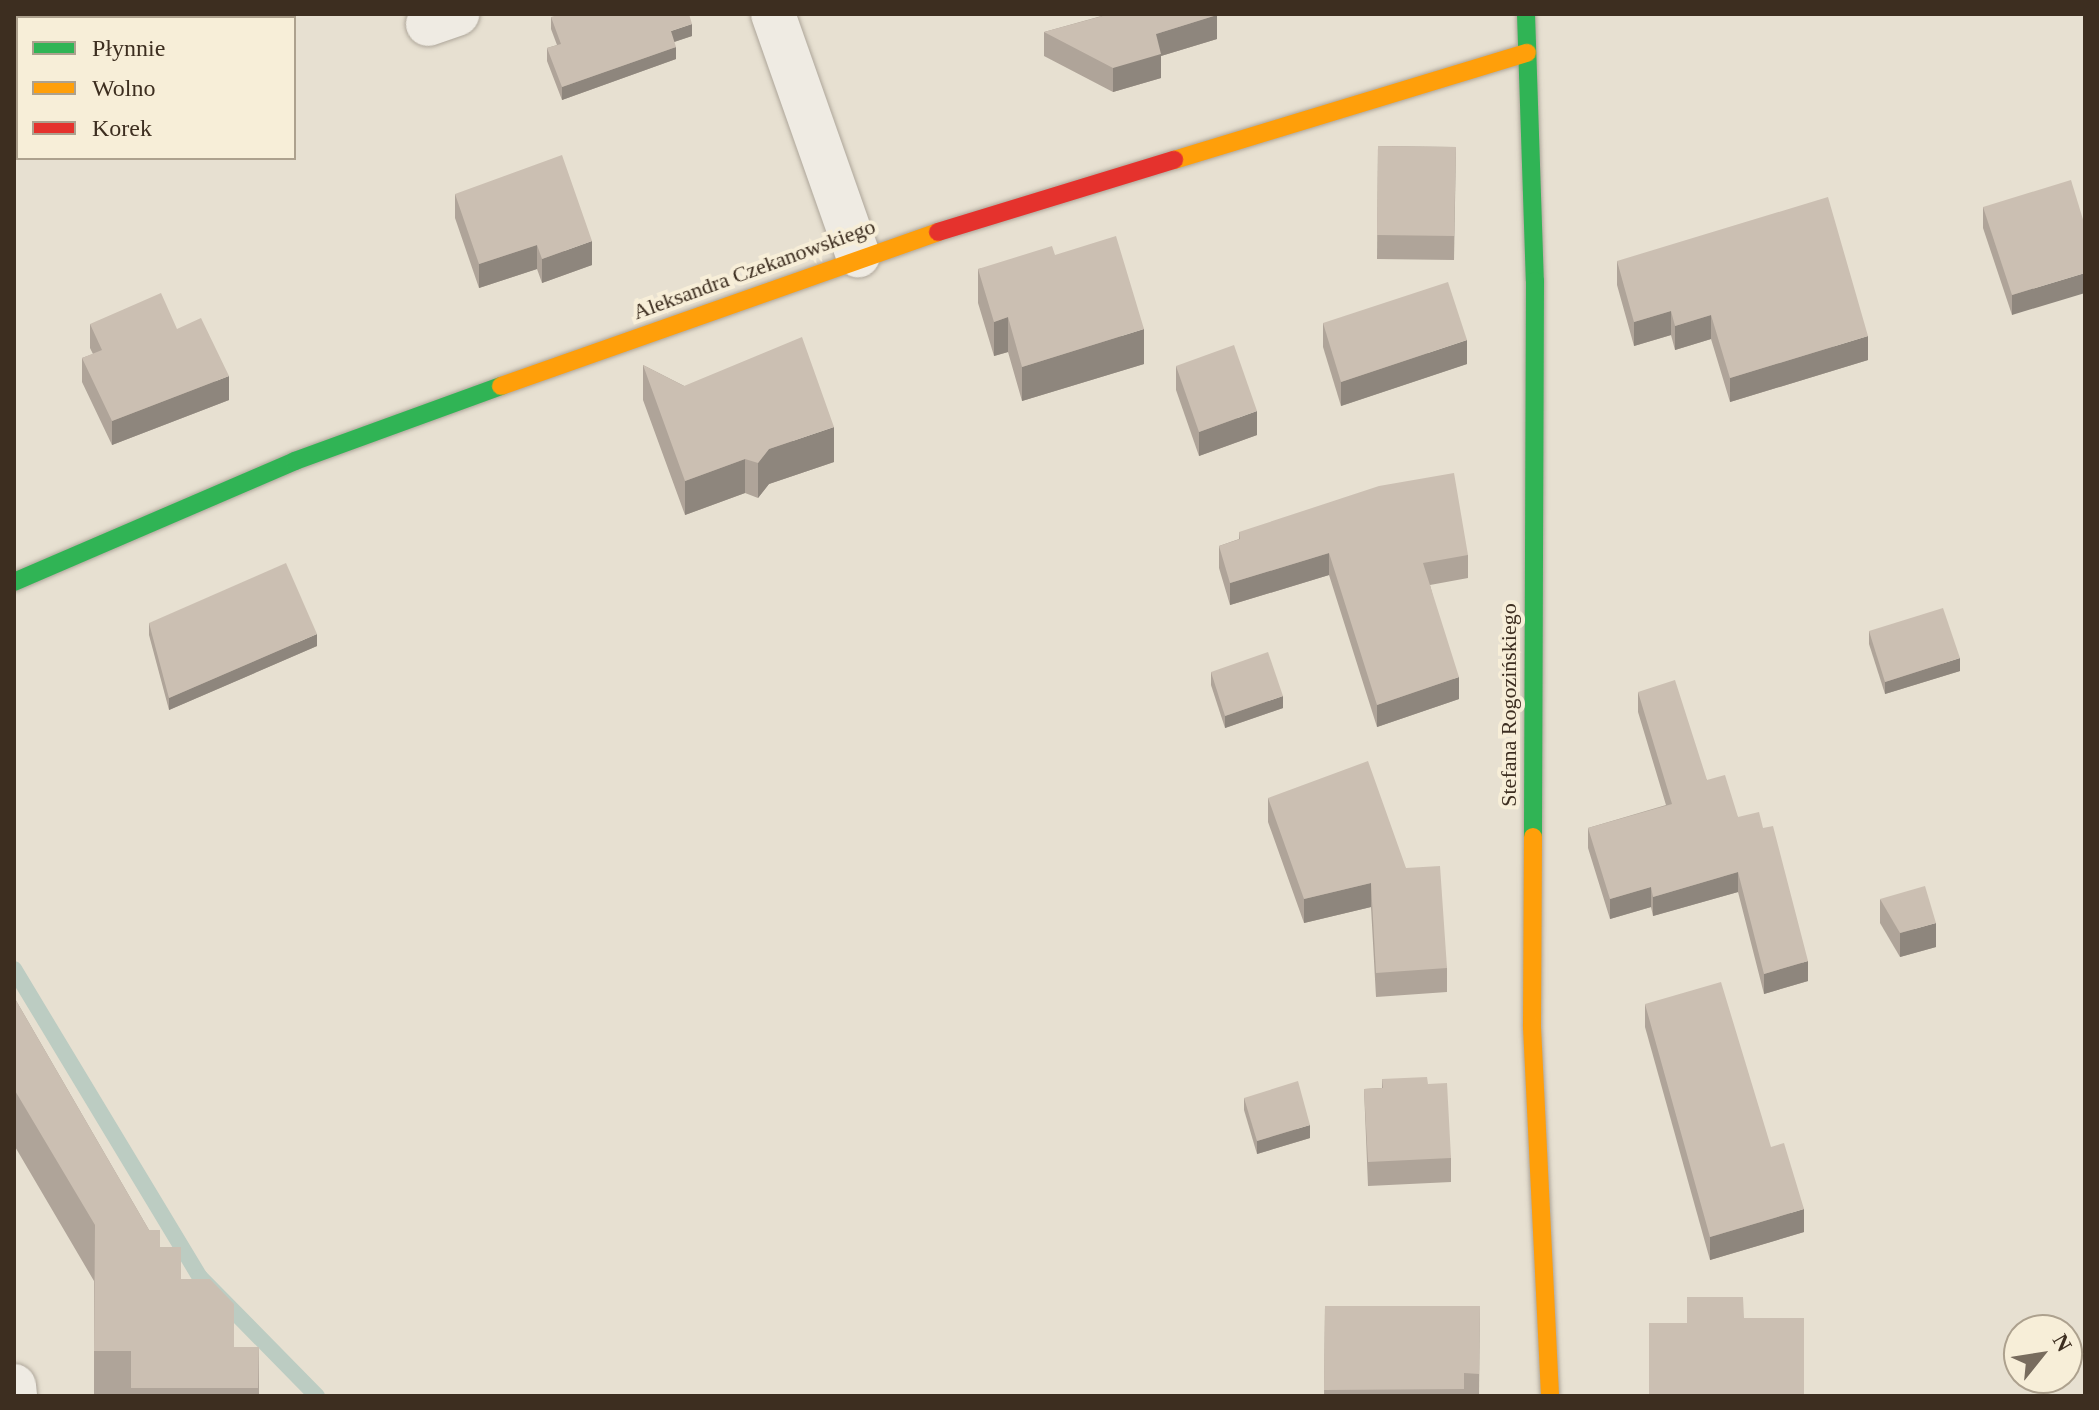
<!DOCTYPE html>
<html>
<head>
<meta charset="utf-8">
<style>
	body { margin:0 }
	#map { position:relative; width:2099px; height:1410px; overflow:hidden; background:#e7e0d1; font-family:"Times New Roman",serif }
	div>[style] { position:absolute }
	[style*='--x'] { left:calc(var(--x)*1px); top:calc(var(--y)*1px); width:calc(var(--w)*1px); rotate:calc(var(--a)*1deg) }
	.stream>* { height:16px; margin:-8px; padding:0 8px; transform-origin:8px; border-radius:8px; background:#bcccc2 }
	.roads { filter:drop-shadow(0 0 2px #ada599) drop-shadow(0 0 2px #ada599) }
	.street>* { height:44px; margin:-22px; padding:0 22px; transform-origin:22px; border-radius:22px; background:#efebe3 }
	.fast>* { height:18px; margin:-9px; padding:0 9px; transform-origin:9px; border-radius:9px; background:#30b455 }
	.slow>* { height:18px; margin:-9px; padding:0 9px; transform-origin:9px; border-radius:9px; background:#ff9f0a }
	.jam>* { height:18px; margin:-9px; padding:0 9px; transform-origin:9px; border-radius:9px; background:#e5322d }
	.wall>* { inset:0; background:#afa499 }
	.shaded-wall>* { inset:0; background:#8e867d }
	.building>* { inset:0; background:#cbbfb2 }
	span { translate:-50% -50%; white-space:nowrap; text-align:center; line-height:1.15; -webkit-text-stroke:8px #f7eed8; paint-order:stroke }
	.street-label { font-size:22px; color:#3d2e20 }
	.frame { position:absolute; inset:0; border:16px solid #3d2e20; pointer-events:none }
	.legend { position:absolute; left:16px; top:16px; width:280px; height:144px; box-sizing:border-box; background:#f7eed8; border:2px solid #ada18e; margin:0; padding:10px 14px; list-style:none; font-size:24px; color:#3d2e20 }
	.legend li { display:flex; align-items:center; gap:16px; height:40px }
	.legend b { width:40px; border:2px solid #ada18e }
	.north { position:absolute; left:2003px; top:1314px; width:80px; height:80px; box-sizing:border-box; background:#f7eed8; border:2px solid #ada18e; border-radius:50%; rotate:60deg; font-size:22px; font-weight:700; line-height:32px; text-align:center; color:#3d2e20 }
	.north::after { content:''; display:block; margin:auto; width:28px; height:36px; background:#786c5e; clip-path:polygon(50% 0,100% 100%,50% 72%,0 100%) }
</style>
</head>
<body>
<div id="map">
	<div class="stream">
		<div style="--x:14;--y:969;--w:360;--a:58.9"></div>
		<div style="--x:200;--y:1277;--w:167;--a:45.5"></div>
	</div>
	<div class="roads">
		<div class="street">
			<div style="--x:773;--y:14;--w:256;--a:70.6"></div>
			<div style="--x:428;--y:24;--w:31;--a:-19"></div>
			<div style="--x:14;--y:1386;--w:10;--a:84"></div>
		</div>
		<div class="fast">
			<div style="--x:1526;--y:14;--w:267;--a:88.1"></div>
			<div style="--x:1535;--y:281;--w:556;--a:90.21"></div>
			<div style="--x:14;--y:582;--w:306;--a:-23.3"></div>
			<div style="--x:295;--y:461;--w:219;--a:-20"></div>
		</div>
		<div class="slow">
			<div style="--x:1174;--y:160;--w:369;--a:-16.9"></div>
			<div style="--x:501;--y:386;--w:463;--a:-19.4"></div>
			<div style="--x:1533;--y:837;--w:190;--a:90.3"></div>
			<div style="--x:1532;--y:1027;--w:369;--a:87.2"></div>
		</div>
		<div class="jam">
			<div style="--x:938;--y:232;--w:247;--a:-17"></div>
		</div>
	</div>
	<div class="wall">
		<div style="clip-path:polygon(1105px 14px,1217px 14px,1217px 39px,1161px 56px,1161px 78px,1113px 92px,1044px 56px,1044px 32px,1105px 15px)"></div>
		<div style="clip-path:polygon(551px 17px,692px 36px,674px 42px,676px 59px,562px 100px,547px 61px,547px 48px,557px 45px,551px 29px)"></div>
		<div style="clip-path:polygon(1378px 146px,1456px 147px,1454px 260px,1377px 259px)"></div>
		<div style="clip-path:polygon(455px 194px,592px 265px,542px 283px,537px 269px,479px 288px,455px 218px)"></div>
		<div style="clip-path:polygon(1983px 207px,2085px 226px,2012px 315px,1983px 228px)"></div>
		<div style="clip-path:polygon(1055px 255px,1144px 364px,1022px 401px,1008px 352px,994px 356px,978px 303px,978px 269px)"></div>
		<div style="clip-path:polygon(1617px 261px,1868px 360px,1730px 402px,1711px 339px,1675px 350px,1671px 335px,1634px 346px,1617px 285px)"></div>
		<div style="clip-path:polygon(1323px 323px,1467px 364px,1341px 406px,1323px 347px)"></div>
		<div style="clip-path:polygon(90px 324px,177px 329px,229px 400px,112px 445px,82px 382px,82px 358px,93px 354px,90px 348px)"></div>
		<div style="clip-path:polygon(643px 365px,834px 462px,769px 484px,758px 498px,745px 493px,685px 515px,643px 400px)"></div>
		<div style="clip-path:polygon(1176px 366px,1257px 435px,1199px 456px,1176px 390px)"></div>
		<div style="clip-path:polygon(1239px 532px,1468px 555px,1468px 578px,1430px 585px,1459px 699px,1377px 727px,1329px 575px,1230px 605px,1219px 568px,1219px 546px,1239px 539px)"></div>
		<div style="clip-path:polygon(149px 623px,317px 646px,169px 710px,149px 635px)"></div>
		<div style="clip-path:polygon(1869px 631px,1960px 671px,1885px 694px,1869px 644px)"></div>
		<div style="clip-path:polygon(1211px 672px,1283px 708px,1225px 728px,1211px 685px)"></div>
		<div style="clip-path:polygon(1638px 692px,1707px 780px,1738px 817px,1763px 828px,1808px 981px,1764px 994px,1738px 892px,1653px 916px,1651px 907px,1610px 919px,1588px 848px,1588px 828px,1666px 805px,1638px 712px)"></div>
		<div style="clip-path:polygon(1268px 798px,1406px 868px,1447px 968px,1447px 992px,1376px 997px,1371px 907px,1304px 923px,1268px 822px)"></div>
		<div style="clip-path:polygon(1880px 899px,1936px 947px,1900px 957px,1880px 923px)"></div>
		<div style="clip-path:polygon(14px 997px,149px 1230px,181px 1279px,234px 1347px,259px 1347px,259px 1396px,94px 1396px,94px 1281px,14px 1145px)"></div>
		<div style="clip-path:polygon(1645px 1004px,1804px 1232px,1710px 1260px,1645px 1027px)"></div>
		<div style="clip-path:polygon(1382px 1079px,1428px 1084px,1451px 1158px,1451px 1182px,1368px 1186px,1364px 1089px,1382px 1088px)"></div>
		<div style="clip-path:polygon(1244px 1098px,1310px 1138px,1257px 1154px,1244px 1110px)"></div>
		<div style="clip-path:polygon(1325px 1306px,1480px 1306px,1479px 1396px,1324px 1396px)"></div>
	</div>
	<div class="shaded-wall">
		<div style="clip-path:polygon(166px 14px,195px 14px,184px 18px,166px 18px)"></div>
		<div style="clip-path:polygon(1217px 15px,1217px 39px,1161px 56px,1161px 78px,1113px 92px,1113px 68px,1156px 34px)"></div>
		<div style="clip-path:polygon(692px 24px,692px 36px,671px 43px,671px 31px)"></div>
		<div style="clip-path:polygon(676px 47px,676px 59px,562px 100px,562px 87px)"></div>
		<div style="clip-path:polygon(592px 241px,592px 265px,542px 283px,542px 259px)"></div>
		<div style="clip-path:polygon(537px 245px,537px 269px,479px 288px,479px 264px)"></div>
		<div style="clip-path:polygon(2085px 273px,2085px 293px,2012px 315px,2012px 295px)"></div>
		<div style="clip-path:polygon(1671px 311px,1671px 335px,1634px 346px,1634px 322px)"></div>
		<div style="clip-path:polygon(1711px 315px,1711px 339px,1675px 350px,1675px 326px)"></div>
		<div style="clip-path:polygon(1008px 317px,1008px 352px,994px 356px,994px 322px)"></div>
		<div style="clip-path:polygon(1144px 329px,1144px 364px,1022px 401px,1022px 367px)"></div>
		<div style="clip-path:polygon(1868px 336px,1868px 360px,1730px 402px,1730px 378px)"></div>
		<div style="clip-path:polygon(1467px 340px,1467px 364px,1341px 406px,1341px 382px)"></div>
		<div style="clip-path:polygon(229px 376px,229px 400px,112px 445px,112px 421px)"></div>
		<div style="clip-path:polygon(1257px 411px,1257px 435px,1199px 456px,1199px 432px)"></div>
		<div style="clip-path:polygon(834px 427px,834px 462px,769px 484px,758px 498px,758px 463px,769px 449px)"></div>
		<div style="clip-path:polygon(745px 459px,745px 493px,685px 515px,685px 481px)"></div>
		<div style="clip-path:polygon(1329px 553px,1329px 575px,1230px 605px,1230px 583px)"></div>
		<div style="clip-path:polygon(317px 634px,317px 646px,169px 710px,169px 698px)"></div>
		<div style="clip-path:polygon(1960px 658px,1960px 671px,1885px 694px,1885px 682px)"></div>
		<div style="clip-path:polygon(1459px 677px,1459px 699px,1377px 727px,1377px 705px)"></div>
		<div style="clip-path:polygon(1283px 696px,1283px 708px,1225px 728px,1225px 716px)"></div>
		<div style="clip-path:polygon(1738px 872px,1738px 892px,1653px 916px,1653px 897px)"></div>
		<div style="clip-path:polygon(1371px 883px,1371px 907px,1304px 923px,1304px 899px)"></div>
		<div style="clip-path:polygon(1651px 887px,1651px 907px,1610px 919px,1610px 899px)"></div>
		<div style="clip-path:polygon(1936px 923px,1936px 947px,1900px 957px,1900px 933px)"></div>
		<div style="clip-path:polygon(1808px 961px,1808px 981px,1764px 994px,1764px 974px)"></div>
		<div style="clip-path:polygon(1310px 1125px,1310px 1138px,1257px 1154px,1257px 1141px)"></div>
		<div style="clip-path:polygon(1804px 1209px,1804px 1232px,1710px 1260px,1710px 1237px)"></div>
	</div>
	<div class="building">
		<div style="clip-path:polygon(560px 14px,689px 14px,692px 24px,671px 31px,676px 47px,562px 87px,547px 48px,561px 44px,551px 17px)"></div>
		<div style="clip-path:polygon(1110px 14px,1217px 14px,1217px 15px,1156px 34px,1161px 54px,1113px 68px,1044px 32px)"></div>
		<div style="clip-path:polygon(1378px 146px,1456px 147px,1454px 236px,1377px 235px)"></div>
		<div style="clip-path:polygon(562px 155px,592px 241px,542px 259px,537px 245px,479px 264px,455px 194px)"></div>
		<div style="clip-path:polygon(2071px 180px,2085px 226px,2085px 273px,2012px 295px,1983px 207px)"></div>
		<div style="clip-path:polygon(1828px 197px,1868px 336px,1730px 378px,1711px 315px,1675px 326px,1671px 311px,1634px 322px,1617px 261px)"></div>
		<div style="clip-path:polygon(1116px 236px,1144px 329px,1022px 367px,1008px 317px,994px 322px,978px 269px,1052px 246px,1055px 255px)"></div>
		<div style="clip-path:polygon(1448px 282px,1467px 340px,1341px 382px,1323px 323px)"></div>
		<div style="clip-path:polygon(161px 293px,177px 329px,201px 318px,229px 376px,112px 421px,82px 358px,102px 350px,90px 324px)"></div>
		<div style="clip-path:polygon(802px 337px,834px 427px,769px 449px,758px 463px,745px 459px,685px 481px,643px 365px,684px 386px)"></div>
		<div style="clip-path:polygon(1234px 345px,1257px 411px,1199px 432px,1176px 366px)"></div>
		<div style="clip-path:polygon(1454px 473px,1468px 555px,1423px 563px,1459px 677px,1377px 705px,1329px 553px,1230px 583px,1219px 546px,1240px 539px,1239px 532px,1379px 486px)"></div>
		<div style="clip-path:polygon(286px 563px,317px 634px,169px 698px,149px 623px)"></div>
		<div style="clip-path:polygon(1943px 608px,1960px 658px,1885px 682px,1869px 631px)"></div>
		<div style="clip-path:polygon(1268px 652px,1283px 696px,1225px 716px,1211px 672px)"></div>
		<div style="clip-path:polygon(1675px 680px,1707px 780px,1725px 775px,1738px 817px,1759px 812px,1763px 828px,1773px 826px,1808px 961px,1764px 974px,1738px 872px,1653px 897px,1651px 887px,1610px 899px,1588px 828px,1672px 804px,1638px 692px)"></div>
		<div style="clip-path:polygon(1368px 761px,1406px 868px,1440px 866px,1447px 968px,1376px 973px,1371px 883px,1304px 899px,1268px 798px)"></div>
		<div style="clip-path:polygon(1925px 886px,1936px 923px,1900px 933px,1880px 899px)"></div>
		<div style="clip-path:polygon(1721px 982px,1771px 1147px,1784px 1143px,1804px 1209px,1710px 1237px,1645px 1004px)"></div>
		<div style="clip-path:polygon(14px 997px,149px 1230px,160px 1230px,160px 1247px,181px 1247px,181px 1279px,210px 1279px,234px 1304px,234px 1347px,259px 1347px,258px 1388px,131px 1388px,131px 1351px,94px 1351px,95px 1225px,14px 1089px)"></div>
		<div style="clip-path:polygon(1427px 1077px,1428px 1084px,1447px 1083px,1451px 1158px,1368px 1162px,1364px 1089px,1383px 1088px,1382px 1079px)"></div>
		<div style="clip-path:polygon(1298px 1081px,1310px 1125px,1257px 1141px,1244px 1098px)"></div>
		<div style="clip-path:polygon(1687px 1297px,1743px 1297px,1744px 1318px,1804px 1318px,1804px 1396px,1649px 1396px,1649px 1323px,1687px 1323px)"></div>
		<div style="clip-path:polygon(1325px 1306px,1480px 1306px,1479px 1374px,1464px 1373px,1464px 1389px,1324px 1390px)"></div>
	</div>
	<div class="street-label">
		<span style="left:754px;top:269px;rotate:-20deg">Aleksandra Czekanowskiego</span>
		<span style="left:1509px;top:705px;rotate:-90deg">Stefana Rogozińskiego</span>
	</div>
	<div class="frame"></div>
	<ul class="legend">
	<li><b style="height:10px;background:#30b455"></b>Płynnie</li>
	<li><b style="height:10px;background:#ff9f0a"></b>Wolno</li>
	<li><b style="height:10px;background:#e5322d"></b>Korek</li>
	</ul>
	<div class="north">N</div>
</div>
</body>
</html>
